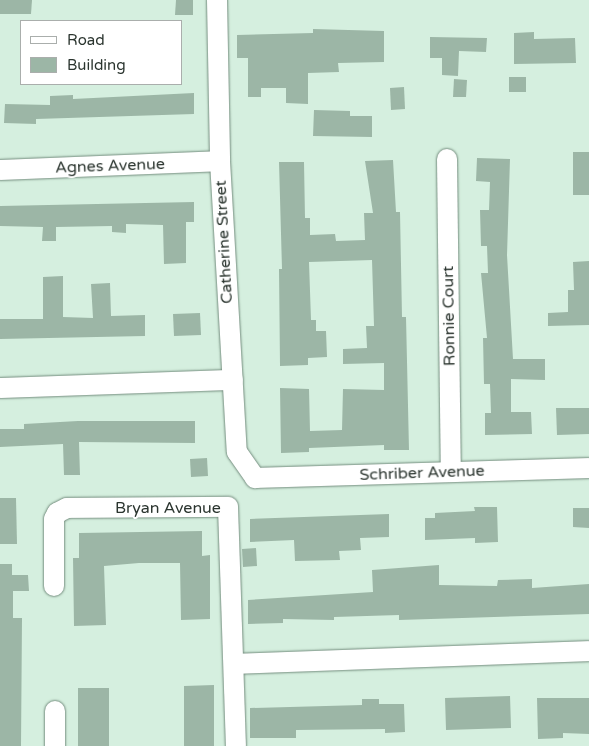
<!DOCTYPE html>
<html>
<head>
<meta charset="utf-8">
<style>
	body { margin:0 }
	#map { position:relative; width:589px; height:746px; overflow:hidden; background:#d5efdf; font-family:"Varela Round",sans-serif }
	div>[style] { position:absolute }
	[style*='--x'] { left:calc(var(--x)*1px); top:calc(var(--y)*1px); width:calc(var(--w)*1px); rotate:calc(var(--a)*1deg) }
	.building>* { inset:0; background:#9cb6a6 }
	.roads { filter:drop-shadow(0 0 1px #748d7e) drop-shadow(0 0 1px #748d7e) }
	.minor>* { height:20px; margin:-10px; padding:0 10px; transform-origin:10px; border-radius:10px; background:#fff }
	span { translate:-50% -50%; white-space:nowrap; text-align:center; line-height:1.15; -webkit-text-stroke:4px #fff; paint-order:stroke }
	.street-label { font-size:16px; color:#2b352f }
	.legend { position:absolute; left:20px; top:20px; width:162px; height:65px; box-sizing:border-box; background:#fff; border:1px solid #aaaeac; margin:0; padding:6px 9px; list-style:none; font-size:15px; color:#2b352f }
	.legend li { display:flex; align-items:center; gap:10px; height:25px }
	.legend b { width:25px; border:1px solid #aaaeac }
</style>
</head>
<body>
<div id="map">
	<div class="building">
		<div style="clip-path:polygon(0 0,32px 0,31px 14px,0 14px)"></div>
		<div style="clip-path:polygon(176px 0,193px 0,193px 15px,175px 15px)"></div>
		<div style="clip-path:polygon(313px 29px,384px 31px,384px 62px,338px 63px,339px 72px,308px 73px,308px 104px,286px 103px,286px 88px,261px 88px,261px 97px,248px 97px,248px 58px,237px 58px,237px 35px,313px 33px)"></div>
		<div style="clip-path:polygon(534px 32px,534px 39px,575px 38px,576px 63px,514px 64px,514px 33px)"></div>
		<div style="clip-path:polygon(430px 37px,487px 38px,486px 52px,459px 51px,458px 76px,442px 75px,442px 58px,430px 58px)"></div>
		<div style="clip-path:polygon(509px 77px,526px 77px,526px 92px,509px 92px)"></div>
		<div style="clip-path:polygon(454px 79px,467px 80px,466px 97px,453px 97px)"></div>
		<div style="clip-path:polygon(404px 87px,405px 109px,391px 110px,390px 88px)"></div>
		<div style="clip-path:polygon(194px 93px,194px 114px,36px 119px,36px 124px,4px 123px,5px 104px,50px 105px,50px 96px,73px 95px,73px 99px)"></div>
		<div style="clip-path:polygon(314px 110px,350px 111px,350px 116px,372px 116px,372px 137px,313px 136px)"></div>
		<div style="clip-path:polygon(573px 152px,589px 152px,589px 195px,573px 195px)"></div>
		<div style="clip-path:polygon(477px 158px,510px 159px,507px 255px,513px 359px,545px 359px,545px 380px,511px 379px,511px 412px,531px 412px,532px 434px,485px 435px,485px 413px,491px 413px,490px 384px,484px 384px,483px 338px,487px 338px,481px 273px,488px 273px,487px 246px,481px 246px,480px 210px,489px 210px,490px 182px,476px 181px)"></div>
		<div style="clip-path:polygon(393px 160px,396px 212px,400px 212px,402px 317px,406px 317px,409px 450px,384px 450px,384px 445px,309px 448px,309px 452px,281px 453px,280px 388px,309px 389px,310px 431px,342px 430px,343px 389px,384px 390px,384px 363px,343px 364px,343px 349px,367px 348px,366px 326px,374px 326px,372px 260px,309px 262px,311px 320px,316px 320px,316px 331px,326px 331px,327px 357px,308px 358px,308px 365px,280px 366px,279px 269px,282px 269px,279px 162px,304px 162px,305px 218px,310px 218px,310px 235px,335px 234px,336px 241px,365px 240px,364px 213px,373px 213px,365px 161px)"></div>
		<div style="clip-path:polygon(194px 202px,194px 222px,186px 222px,186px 263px,164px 264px,163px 225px,126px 224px,126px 233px,112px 232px,112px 226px,56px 227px,56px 241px,42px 241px,43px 227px,0 226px,0 206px)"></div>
		<div style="clip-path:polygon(589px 261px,589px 325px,548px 326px,548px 313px,568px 312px,568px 290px,574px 290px,573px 262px)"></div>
		<div style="clip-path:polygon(63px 276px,63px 317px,93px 318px,91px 284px,110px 283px,111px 316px,145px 315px,145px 336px,0 339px,0 319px,43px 319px,43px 277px)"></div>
		<div style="clip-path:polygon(200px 313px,201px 335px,174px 336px,173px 314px)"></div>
		<div style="clip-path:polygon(556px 408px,589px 408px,589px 434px,557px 435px)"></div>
		<div style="clip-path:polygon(78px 421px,195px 421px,195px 443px,79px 442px,80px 475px,64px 475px,63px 444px,0 447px,0 429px,24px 429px,24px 424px)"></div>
		<div style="clip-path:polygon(207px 458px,208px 476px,191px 477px,190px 459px)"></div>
		<div style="clip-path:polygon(0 498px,16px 498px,17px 544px,0 544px)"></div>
		<div style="clip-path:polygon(474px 507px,497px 507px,498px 542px,475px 543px,475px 538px,425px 540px,425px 518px,435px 518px,435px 513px,475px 511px)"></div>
		<div style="clip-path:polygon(573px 508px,589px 508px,589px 528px,573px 527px)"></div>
		<div style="clip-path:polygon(389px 514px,389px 537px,360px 538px,361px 550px,339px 551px,340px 560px,295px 561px,294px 540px,250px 542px,250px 519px)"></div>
		<div style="clip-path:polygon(202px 531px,202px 556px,210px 555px,210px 619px,181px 620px,180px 563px,139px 563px,104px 566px,106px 625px,74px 626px,73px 558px,79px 558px,79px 533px)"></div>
		<div style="clip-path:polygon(256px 548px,257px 566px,243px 567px,242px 549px)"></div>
		<div style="clip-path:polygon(0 564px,12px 564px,12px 575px,28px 575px,29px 591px,13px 591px,13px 618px,22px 618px,21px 746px,0 746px)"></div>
		<div style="clip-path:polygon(439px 565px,439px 585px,497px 586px,498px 580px,532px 579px,532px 588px,589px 584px,589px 614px,399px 620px,399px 615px,334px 617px,334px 620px,283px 619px,283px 623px,248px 624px,248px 600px,373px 592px,372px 570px)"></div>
		<div style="clip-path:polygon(214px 685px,214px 746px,184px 746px,184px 686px)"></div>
		<div style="clip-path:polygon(78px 688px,109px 688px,109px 746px,78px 746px)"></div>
		<div style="clip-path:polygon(510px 696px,511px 728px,446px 730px,445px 698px)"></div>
		<div style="clip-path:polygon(537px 698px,589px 698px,589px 734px,563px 733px,563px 738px,538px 739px)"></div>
		<div style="clip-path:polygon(362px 699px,379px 699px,379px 704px,404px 704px,405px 732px,385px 733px,385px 729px,296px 730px,296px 738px,250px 738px,250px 708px,362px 705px)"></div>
	</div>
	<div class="roads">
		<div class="minor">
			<div style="--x:217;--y:0;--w:161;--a:88.9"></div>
			<div style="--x:220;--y:161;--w:291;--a:86.7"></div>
			<div style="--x:237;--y:452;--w:32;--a:55"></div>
			<div style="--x:255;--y:478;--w:334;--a:-1.7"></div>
			<div style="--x:447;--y:159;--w:313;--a:89.3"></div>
			<div style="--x:0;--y:170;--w:220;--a:-2.3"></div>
			<div style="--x:0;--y:388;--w:233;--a:-2"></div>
			<div style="--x:54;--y:586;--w:67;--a:-90"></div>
			<div style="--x:54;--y:519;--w:7;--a:-63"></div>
			<div style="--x:57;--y:513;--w:11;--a:-27"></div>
			<div style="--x:67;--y:508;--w:161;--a:-0.4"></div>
			<div style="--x:228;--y:507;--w:239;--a:88.1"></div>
			<div style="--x:235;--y:664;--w:354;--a:-2.1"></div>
			<div style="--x:55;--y:746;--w:35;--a:-90"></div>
		</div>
	</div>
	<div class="street-label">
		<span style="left:110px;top:166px;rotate:-2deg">Agnes Avenue</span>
		<span style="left:224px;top:242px;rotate:-93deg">Catherine Street</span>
		<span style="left:449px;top:316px;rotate:-91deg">Ronnie Court</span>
		<span style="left:422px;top:473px;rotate:-2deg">Schriber Avenue</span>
		<span style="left:168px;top:508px">Bryan Avenue</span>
	</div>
	<ul class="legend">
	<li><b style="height:6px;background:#fff"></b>Road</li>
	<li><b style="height:14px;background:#9cb6a6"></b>Building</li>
	</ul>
</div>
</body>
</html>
